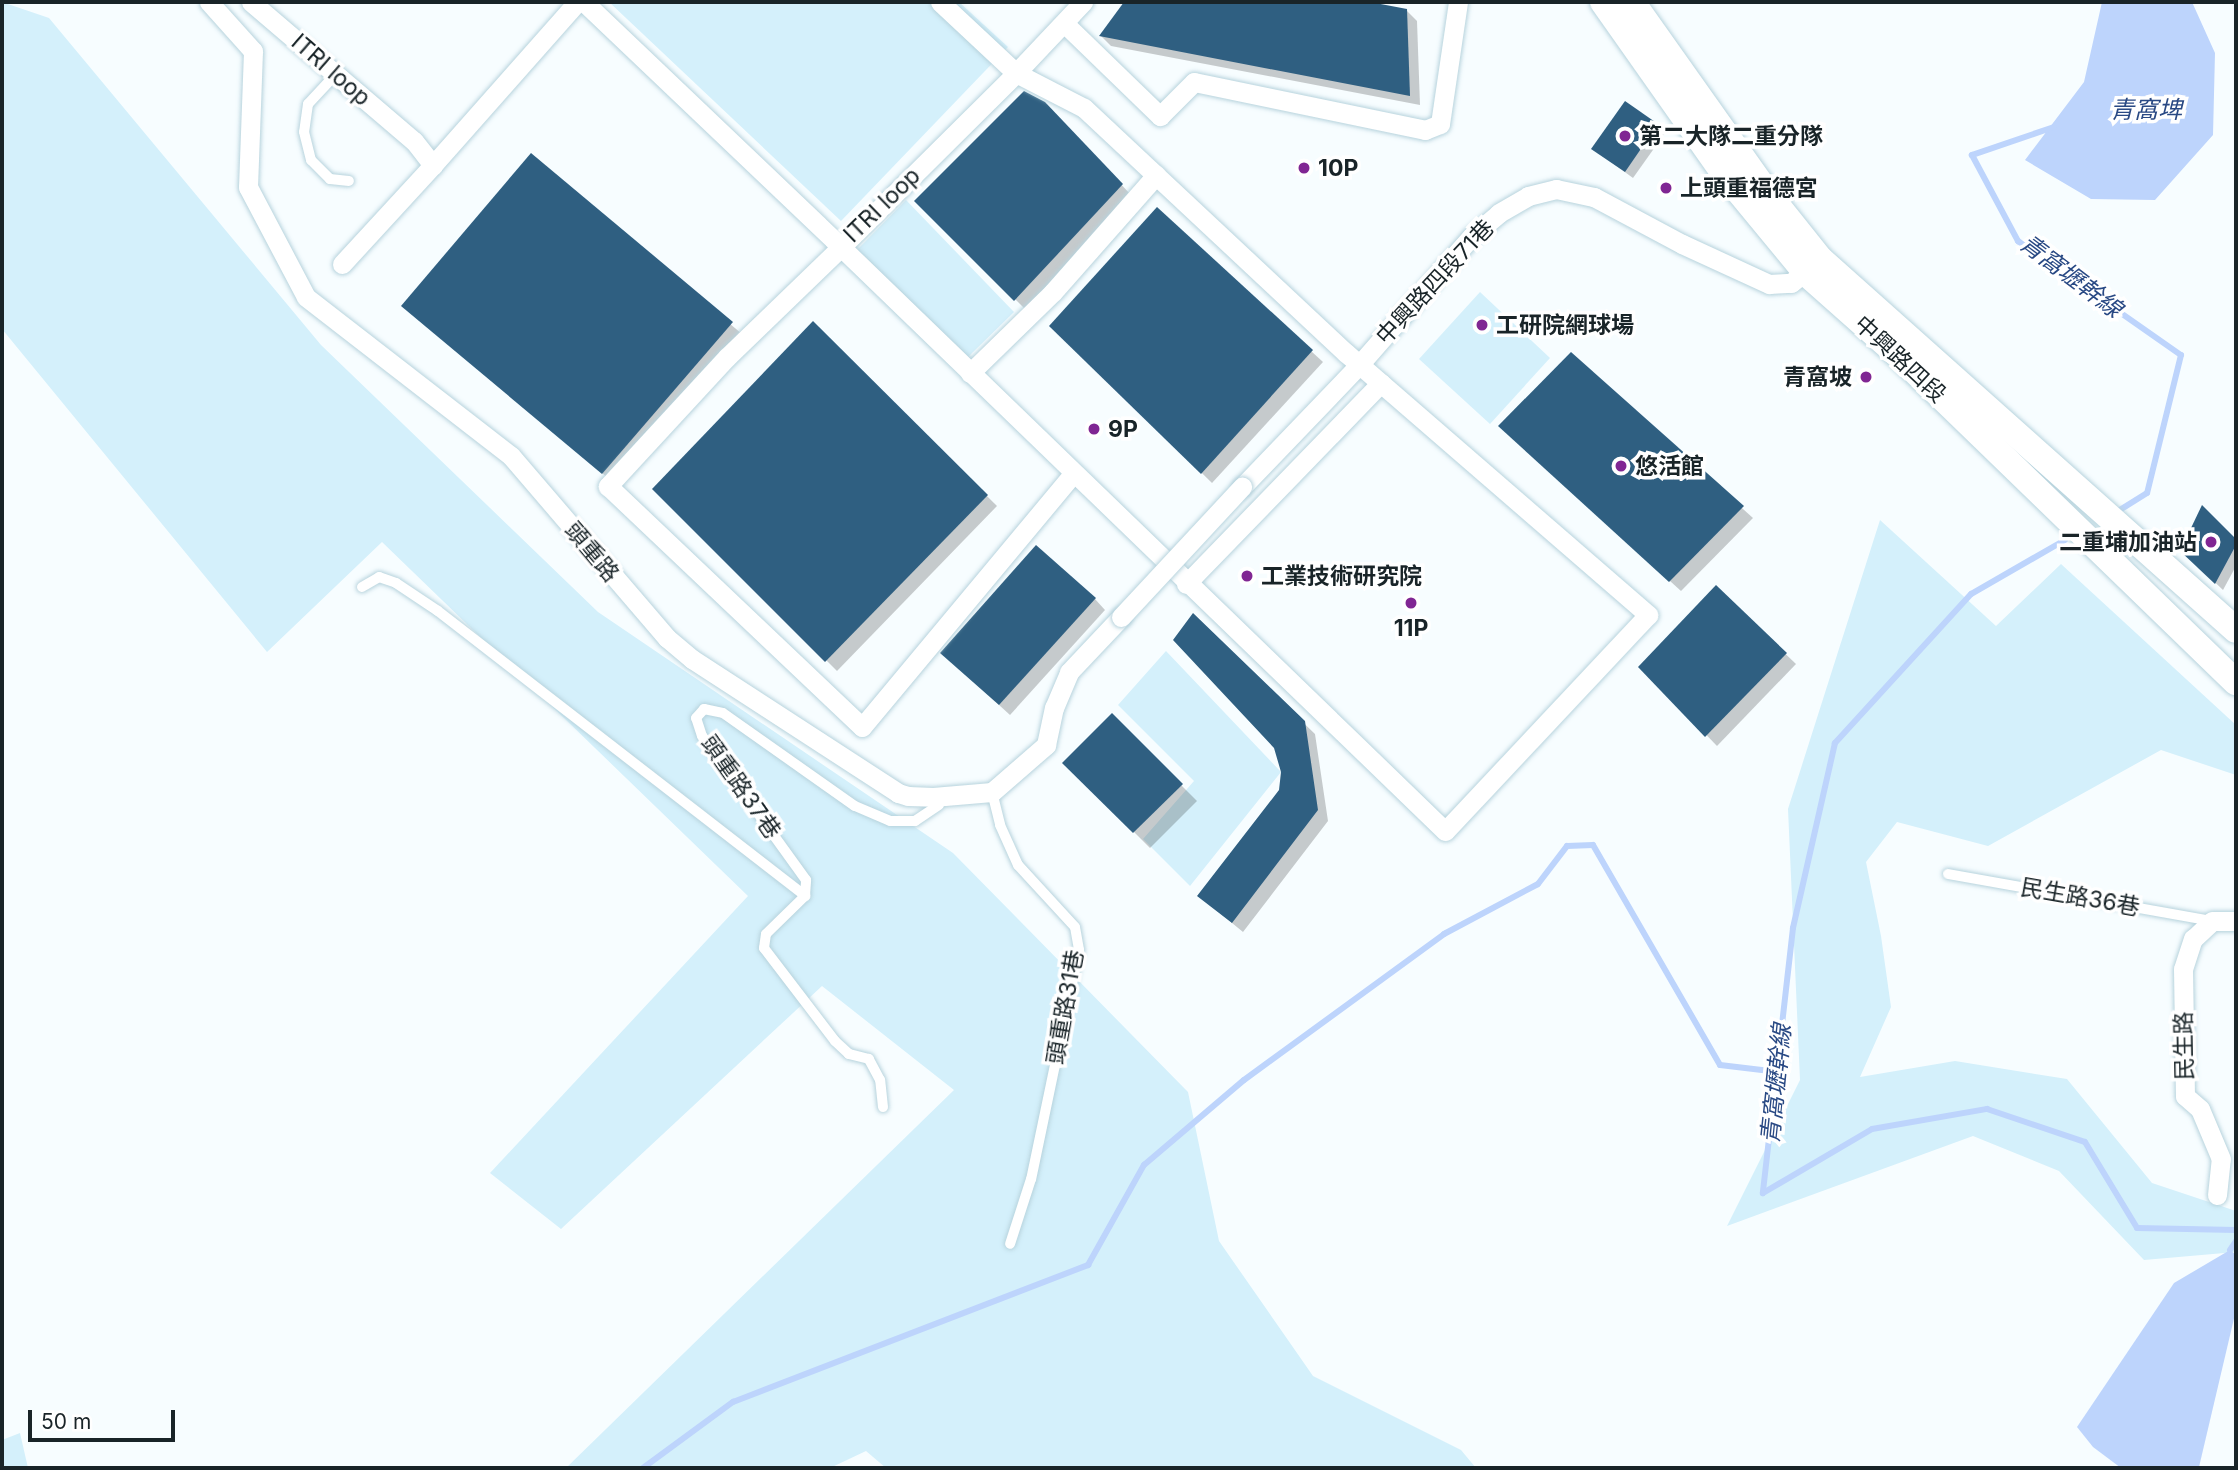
<!DOCTYPE html>
<html>
<head>
<meta charset="utf-8">
<style>
	body { margin:0 }
	#map { position:relative; width:2238px; height:1470px; overflow:hidden; background:#f7fdff; font-family:Inter,"Noto Sans TC",sans-serif }
	div>[style] { position:absolute }
	[style*='--x'] { left:calc(var(--x)*1px); top:calc(var(--y)*1px); width:calc(var(--w)*1px); rotate:calc(var(--a)*1deg) }
	.green>* { inset:0; background:#d4f0fb }
	.water>* { inset:0; background:#bdd4fc }
	.shadow>* { inset:0; background:#0003 }
	.stream>* { height:6px; margin:-3px; padding:0 3px; transform-origin:3px; border-radius:3px; background:#bdd4fc }
	.building>* { inset:0; background:#2f5f81 }
	.roads { filter:drop-shadow(0 0 2px #b7d3dd) drop-shadow(0 0 2px #b7d3dd) }
	.service>* { height:10px; margin:-5px; padding:0 5px; transform-origin:5px; border-radius:5px; background:#fff }
	.minor>* { height:19px; margin:-9.5px; padding:0 9.5px; transform-origin:9.5px; border-radius:9.5px; background:#fff }
	.secondary>* { height:26px; margin:-13px; padding:0 13px; transform-origin:13px; border-radius:13px; background:#fff }
	.bridges { filter:drop-shadow(0 0 2px #b7d3dd) drop-shadow(0 0 2px #b7d3dd) }
	.minor-bridge>* { height:19px; margin:-9.5px; padding:0 9.5px; transform-origin:9.5px; border-radius:9.5px; background:#fff }
	.dots>* { width:19px; height:19px; translate:-50% -50%; box-sizing:border-box; border:4px solid #fff; border-radius:50% }
	span { translate:-50% -50%; white-space:nowrap; text-align:center; line-height:1.15; -webkit-text-stroke:7px #fff; paint-order:stroke }
	.street-label { font-size:23px; color:#192428 }
	.poi-label { font-size:23px; color:#192428; font-weight:700 }
	.left { translate:0 -50%; text-align:left }
	.right { translate:-100% -50%; text-align:right }
	.water-label { font-size:24px; color:#294984; font-style:italic }
	.frame { position:absolute; inset:0; border:4px solid #192428; pointer-events:none }
	.scale { position:absolute; left:28px; top:1410px; width:147px; height:32px; box-sizing:border-box; border:4px solid #192428; border-top:0; padding-left:9px; font-size:21px; line-height:24px; white-space:nowrap; color:#192428; -webkit-text-stroke:5px #fff; paint-order:stroke }
</style>
</head>
<body>
<div id="map">
	<div class="green">
		<div style="clip-path:polygon(2px 2px,49px 18px,321px 345px,598px 612px,953px 853px,1188px 1092px,1219px 1241px,1313px 1376px,1461px 1450px,1476px 1468px,886px 1468px,866px 1451px,830px 1468px,566px 1468px,954px 1090px,822px 986px,561px 1229px,490px 1173px,748px 896px,382px 542px,267px 652px,2px 329px)"></div>
		<div style="clip-path:polygon(609px 2px,959px 2px,1008px 47px,841px 221px)"></div>
		<div style="clip-path:polygon(906px 200px,1014px 312px,968px 357px,856px 251px)"></div>
		<div style="clip-path:polygon(1480px 292px,1550px 358px,1490px 424px,1419px 359px)"></div>
		<div style="clip-path:polygon(1880px 520px,1996px 626px,2061px 564px,2236px 725px,2236px 775px,2161px 750px,1988px 846px,1897px 822px,1866px 862px,1881px 936px,1891px 1007px,1860px 1077px,1955px 1061px,2067px 1079px,2152px 1183px,2236px 1211px,2236px 1252px,2144px 1260px,2059px 1171px,1973px 1136px,1727px 1226px,1800px 1080px,1788px 809px)"></div>
		<div style="clip-path:polygon(1166px 651px,1281px 772px,1190px 886px,1143px 839px,1194px 781px,1118px 705px)"></div>
		<div style="clip-path:polygon(20px 1433px,28px 1468px,2px 1468px,2px 1440px)"></div>
	</div>
	<div class="water">
		<div style="clip-path:polygon(2102px 2px,2192px 2px,2215px 53px,2213px 135px,2155px 200px,2091px 199px,2025px 160px,2084px 82px)"></div>
		<div style="clip-path:polygon(2230px 1250px,2236px 1255px,2236px 1310px,2199px 1467px,2121px 1468px,2093px 1447px,2077px 1427px,2174px 1283px)"></div>
	</div>
	<div class="shadow">
		<div style="clip-path:polygon(1126px 2px,1360px 2px,1406px 10px,1417px 21px,1420px 105px,1111px 46px,1101px 36px)"></div>
		<div style="clip-path:polygon(1055px 114px,1132px 196px,1026px 310px,917px 201px)"></div>
		<div style="clip-path:polygon(1657px 125px,1665px 133px,1633px 178px,1593px 149px)"></div>
		<div style="clip-path:polygon(531px 156px,742px 334px,614px 483px,414px 316px)"></div>
		<div style="clip-path:polygon(1157px 210px,1323px 362px,1212px 483px,1052px 326px)"></div>
		<div style="clip-path:polygon(813px 324px,997px 506px,837px 671px,655px 489px)"></div>
		<div style="clip-path:polygon(1571px 354px,1753px 518px,1681px 591px,1511px 437px)"></div>
		<div style="clip-path:polygon(2203px 508px,2236px 541px,2236px 566px,2223px 590px,2182px 551px)"></div>
		<div style="clip-path:polygon(1716px 587px,1796px 664px,1717px 746px,1641px 667px)"></div>
		<div style="clip-path:polygon(1095px 599px,1105px 610px,1010px 715px,953px 663px)"></div>
		<div style="clip-path:polygon(1193px 616px,1315px 734px,1328px 821px,1243px 932px,1199px 896px,1281px 791px,1283px 771px,1275px 747px)"></div>
		<div style="clip-path:polygon(1112px 716px,1197px 801px,1150px 848px,1065px 763px)"></div>
	</div>
	<div class="stream">
		<div style="--x:2054;--y:127;--w:87;--a:161.1"></div>
		<div style="--x:1972;--y:155;--w:98;--a:61.9"></div>
		<div style="--x:2018;--y:241;--w:199;--a:35"></div>
		<div style="--x:2181;--y:355;--w:142;--a:103.8"></div>
		<div style="--x:2147;--y:493;--w:36;--a:148"></div>
		<div style="--x:2065;--y:540;--w:108;--a:150.1"></div>
		<div style="--x:1971;--y:594;--w:202;--a:132.4"></div>
		<div style="--x:1835;--y:743;--w:190;--a:102.8"></div>
		<div style="--x:1793;--y:928;--w:267;--a:96.5"></div>
		<div style="--x:1763;--y:1193;--w:126;--a:-30.4"></div>
		<div style="--x:1872;--y:1129;--w:117;--a:-9.9"></div>
		<div style="--x:1987;--y:1109;--w:103;--a:18.6"></div>
		<div style="--x:2085;--y:1142;--w:100;--a:58.8"></div>
		<div style="--x:2137;--y:1228;--w:99;--a:1.2"></div>
		<div style="--x:2230;--y:1250;--w:11;--a:-56"></div>
		<div style="--x:643;--y:1468;--w:112;--a:-36.3"></div>
		<div style="--x:733;--y:1402;--w:381;--a:-21.1"></div>
		<div style="--x:1088;--y:1265;--w:115;--a:-60.8"></div>
		<div style="--x:1144;--y:1165;--w:131;--a:-40.4"></div>
		<div style="--x:1244;--y:1080;--w:248;--a:-36.1"></div>
		<div style="--x:1444;--y:934;--w:106;--a:-28"></div>
		<div style="--x:1538;--y:884;--w:48;--a:-52.7"></div>
		<div style="--x:1567;--y:846;--w:26;--a:-2"></div>
		<div style="--x:1593;--y:845;--w:254;--a:60"></div>
		<div style="--x:1720;--y:1065;--w:59;--a:6.8"></div>
	</div>
	<div class="building">
		<div style="clip-path:polygon(1124px 2px,1370px 2px,1407px 9px,1410px 96px,1099px 36px)"></div>
		<div style="clip-path:polygon(1024px 91px,1045px 102px,1123px 184px,1014px 301px,914px 201px)"></div>
		<div style="clip-path:polygon(1625px 101px,1658px 124px,1625px 172px,1591px 149px)"></div>
		<div style="clip-path:polygon(531px 153px,733px 322px,602px 474px,401px 306px)"></div>
		<div style="clip-path:polygon(1157px 207px,1313px 350px,1201px 474px,1049px 326px)"></div>
		<div style="clip-path:polygon(813px 321px,988px 495px,825px 662px,652px 489px)"></div>
		<div style="clip-path:polygon(1571px 352px,1744px 506px,1669px 582px,1498px 426px)"></div>
		<div style="clip-path:polygon(2202px 505px,2236px 539px,2236px 545px,2215px 584px,2180px 551px)"></div>
		<div style="clip-path:polygon(1036px 545px,1096px 598px,999px 705px,940px 653px)"></div>
		<div style="clip-path:polygon(1716px 585px,1787px 653px,1705px 737px,1638px 667px)"></div>
		<div style="clip-path:polygon(1193px 613px,1305px 721px,1318px 810px,1232px 923px,1197px 896px,1279px 790px,1281px 772px,1274px 748px,1173px 640px)"></div>
		<div style="clip-path:polygon(1112px 713px,1183px 784px,1133px 833px,1062px 763px)"></div>
	</div>
	<div class="roads">
		<div class="service">
			<div style="--x:336;--y:74;--w:41;--a:133"></div>
			<div style="--x:308;--y:104;--w:28;--a:98"></div>
			<div style="--x:304;--y:132;--w:29;--a:76"></div>
			<div style="--x:311;--y:160;--w:27;--a:45"></div>
			<div style="--x:330;--y:179;--w:19;--a:6"></div>
			<div style="--x:362;--y:587;--w:20;--a:-30"></div>
			<div style="--x:379;--y:577;--w:18;--a:19"></div>
			<div style="--x:396;--y:583;--w:50;--a:33.7"></div>
			<div style="--x:438;--y:611;--w:465;--a:37.8"></div>
			<div style="--x:992;--y:792;--w:34;--a:76"></div>
			<div style="--x:1000;--y:825;--w:44;--a:65.8"></div>
			<div style="--x:1018;--y:865;--w:84;--a:47.4"></div>
			<div style="--x:1075;--y:927;--w:23;--a:80"></div>
			<div style="--x:1079;--y:950;--w:234;--a:101.8"></div>
			<div style="--x:1031;--y:1179;--w:68;--a:107.9"></div>
			<div style="--x:1948;--y:874;--w:268;--a:10.1"></div>
			<div style="--x:883;--y:1107;--w:27;--a:-96"></div>
			<div style="--x:880;--y:1080;--w:24;--a:-118"></div>
			<div style="--x:869;--y:1059;--w:21;--a:-166"></div>
			<div style="--x:849;--y:1054;--w:19;--a:-137"></div>
			<div style="--x:835;--y:1041;--w:117;--a:-127.4"></div>
			<div style="--x:764;--y:948;--w:14;--a:-82"></div>
			<div style="--x:766;--y:934;--w:54;--a:-44.3"></div>
			<div style="--x:805;--y:896;--w:16;--a:-86"></div>
			<div style="--x:806;--y:880;--w:178;--a:-125.8"></div>
			<div style="--x:702;--y:736;--w:19;--a:-108"></div>
			<div style="--x:696;--y:718;--w:12;--a:-48"></div>
			<div style="--x:704;--y:709;--w:19;--a:12"></div>
			<div style="--x:723;--y:713;--w:161;--a:35.2"></div>
			<div style="--x:855;--y:806;--w:38;--a:23"></div>
			<div style="--x:890;--y:821;--w:25;--a:0"></div>
			<div style="--x:915;--y:821;--w:29;--a:-34"></div>
		</div>
		<div class="minor">
			<div style="--x:209;--y:2;--w:66;--a:48.1"></div>
			<div style="--x:253;--y:51;--w:136;--a:92.1"></div>
			<div style="--x:248;--y:187;--w:124;--a:62.2"></div>
			<div style="--x:306;--y:297;--w:259;--a:37.8"></div>
			<div style="--x:511;--y:456;--w:240;--a:49.4"></div>
			<div style="--x:667;--y:638;--w:33;--a:40"></div>
			<div style="--x:692;--y:659;--w:246;--a:33"></div>
			<div style="--x:898;--y:793;--w:10;--a:17"></div>
			<div style="--x:908;--y:796;--w:25;--a:2"></div>
			<div style="--x:933;--y:797;--w:59;--a:-4.8"></div>
			<div style="--x:992;--y:792;--w:72;--a:-41"></div>
			<div style="--x:1046;--y:745;--w:38;--a:-78"></div>
			<div style="--x:1054;--y:708;--w:39;--a:-67"></div>
			<div style="--x:1069;--y:672;--w:76;--a:-46.6"></div>
			<div style="--x:251;--y:2;--w:214;--a:40.5"></div>
			<div style="--x:414;--y:141;--w:31;--a:52"></div>
			<div style="--x:433;--y:165;--w:217;--a:-48.5"></div>
			<div style="--x:584;--y:2;--w:355;--a:43.6"></div>
			<div style="--x:841;--y:247;--w:247;--a:-44.8"></div>
			<div style="--x:1016;--y:73;--w:98;--a:-46.7"></div>
			<div style="--x:940;--y:2;--w:104;--a:43.1"></div>
			<div style="--x:1016;--y:73;--w:76;--a:27.2"></div>
			<div style="--x:1084;--y:108;--w:359;--a:43.1"></div>
			<div style="--x:1346;--y:353;--w:400;--a:40.9"></div>
			<div style="--x:1648;--y:615;--w:296;--a:133.2"></div>
			<div style="--x:1445;--y:831;--w:840;--a:-135.96"></div>
			<div style="--x:841;--y:247;--w:158;--a:136"></div>
			<div style="--x:727;--y:357;--w:176;--a:132.7"></div>
			<div style="--x:608;--y:486;--w:350;--a:43.5"></div>
			<div style="--x:862;--y:727;--w:329;--a:-50.2"></div>
			<div style="--x:1064;--y:23;--w:134;--a:44.1"></div>
			<div style="--x:1160;--y:116;--w:48;--a:-45"></div>
			<div style="--x:1194;--y:82;--w:236;--a:11.7"></div>
			<div style="--x:1425;--y:130;--w:16;--a:-22"></div>
			<div style="--x:1440;--y:124;--w:123;--a:-81.6"></div>
			<div style="--x:342;--y:264;--w:134;--a:-47.4"></div>
			<div style="--x:970;--y:373;--w:116;--a:-44.3"></div>
			<div style="--x:1053;--y:292;--w:156;--a:-48.6"></div>
			<div style="--x:1242;--y:487;--w:169;--a:-46.2"></div>
			<div style="--x:1359;--y:365;--w:171;--a:-48.8"></div>
			<div style="--x:1472;--y:236;--w:35;--a:-40"></div>
			<div style="--x:1499;--y:213;--w:34;--a:-30"></div>
			<div style="--x:1528;--y:196;--w:29;--a:-14"></div>
			<div style="--x:1556;--y:189;--w:39;--a:12"></div>
			<div style="--x:1594;--y:197;--w:100;--a:28.1"></div>
			<div style="--x:1682;--y:244;--w:96;--a:24.7"></div>
			<div style="--x:1769;--y:284;--w:22;--a:-3"></div>
			<div style="--x:1791;--y:283;--w:28;--a:-39"></div>
			<div style="--x:1186;--y:584;--w:280;--a:-45.9"></div>
			<div style="--x:2217;--y:1195;--w:36;--a:-84"></div>
			<div style="--x:2221;--y:1159;--w:54;--a:-112.8"></div>
			<div style="--x:2200;--y:1109;--w:20;--a:-139"></div>
			<div style="--x:2185;--y:1096;--w:127;--a:-90.9"></div>
			<div style="--x:2183;--y:969;--w:32;--a:-72"></div>
			<div style="--x:2193;--y:939;--w:26;--a:-43"></div>
			<div style="--x:2212;--y:921;--w:24;--a:0"></div>
		</div>
		<div class="secondary">
			<div style="--x:1603;--y:2;--w:207;--a:54.8"></div>
			<div style="--x:1722;--y:171;--w:132;--a:50.5"></div>
			<div style="--x:1806;--y:273;--w:118;--a:41.6"></div>
			<div style="--x:1894;--y:351;--w:476;--a:44.1"></div>
			<div style="--x:1632;--y:2;--w:235;--a:54.7"></div>
			<div style="--x:1768;--y:194;--w:83;--a:51.3"></div>
			<div style="--x:1820;--y:259;--w:557;--a:41.73"></div>
		</div>
	</div>
	<div class="bridges">
		<div class="minor-bridge">
			<div style="--x:1121;--y:617;--w:178;--a:-47.1"></div>
		</div>
	</div>
	<div class="dots">
		<div style="left:1625px;top:136px;background:#802693"></div>
		<div style="left:1304px;top:168px;background:#802693"></div>
		<div style="left:1666px;top:188px;background:#802693"></div>
		<div style="left:1482px;top:325px;background:#802693"></div>
		<div style="left:1866px;top:377px;background:#802693"></div>
		<div style="left:1094px;top:429px;background:#802693"></div>
		<div style="left:1621px;top:466px;background:#802693"></div>
		<div style="left:2211px;top:542px;background:#802693"></div>
		<div style="left:1247px;top:576px;background:#802693"></div>
		<div style="left:1411px;top:603px;background:#802693"></div>
	</div>
	<div class="street-label">
		<span style="left:331px;top:70px;rotate:41deg">ITRI loop</span>
		<span style="left:882px;top:205px;rotate:-44deg">ITRI loop</span>
		<span style="left:1435px;top:282px;rotate:-47deg">中興路四段71巷</span>
		<span style="left:1900px;top:359px;rotate:43deg">中興路四段</span>
		<span style="left:592px;top:552px;rotate:50deg">頭重路</span>
		<span style="left:741px;top:787px;rotate:55deg">頭重路37巷</span>
		<span style="left:2080px;top:897px;rotate:10deg">民生路36巷</span>
		<span style="left:1065px;top:1007px;rotate:-80deg">頭重路31巷</span>
		<span style="left:2184px;top:1046px;rotate:-91deg">民生路</span>
	</div>
	<div class="poi-label">
		<span class="left" style="left:1639px;top:136px">第二大隊二重分隊</span>
		<span class="left" style="left:1318px;top:168px">10P</span>
		<span class="left" style="left:1680px;top:188px">上頭重福德宮</span>
		<span class="left" style="left:1496px;top:325px">工研院網球場</span>
		<span class="right" style="left:1852px;top:377px">青窩坡</span>
		<span class="left" style="left:1108px;top:429px">9P</span>
		<span class="left" style="left:1635px;top:466px">悠活館</span>
		<span class="right" style="left:2197px;top:542px">二重埔加油站</span>
		<span class="left" style="left:1261px;top:576px">工業技術研究院</span>
		<span style="left:1411px;top:628px">11P</span>
	</div>
	<div class="water-label">
		<span style="left:2146px;top:110px">青窩埤</span>
		<span style="left:2071px;top:276px;rotate:37deg">青窩壢幹線</span>
		<span style="left:1776px;top:1084px;rotate:-84deg">青窩壢幹線</span>
	</div>
	<div class="frame"></div>
	<div class="scale">50 m</div>
</div>
</body>
</html>
